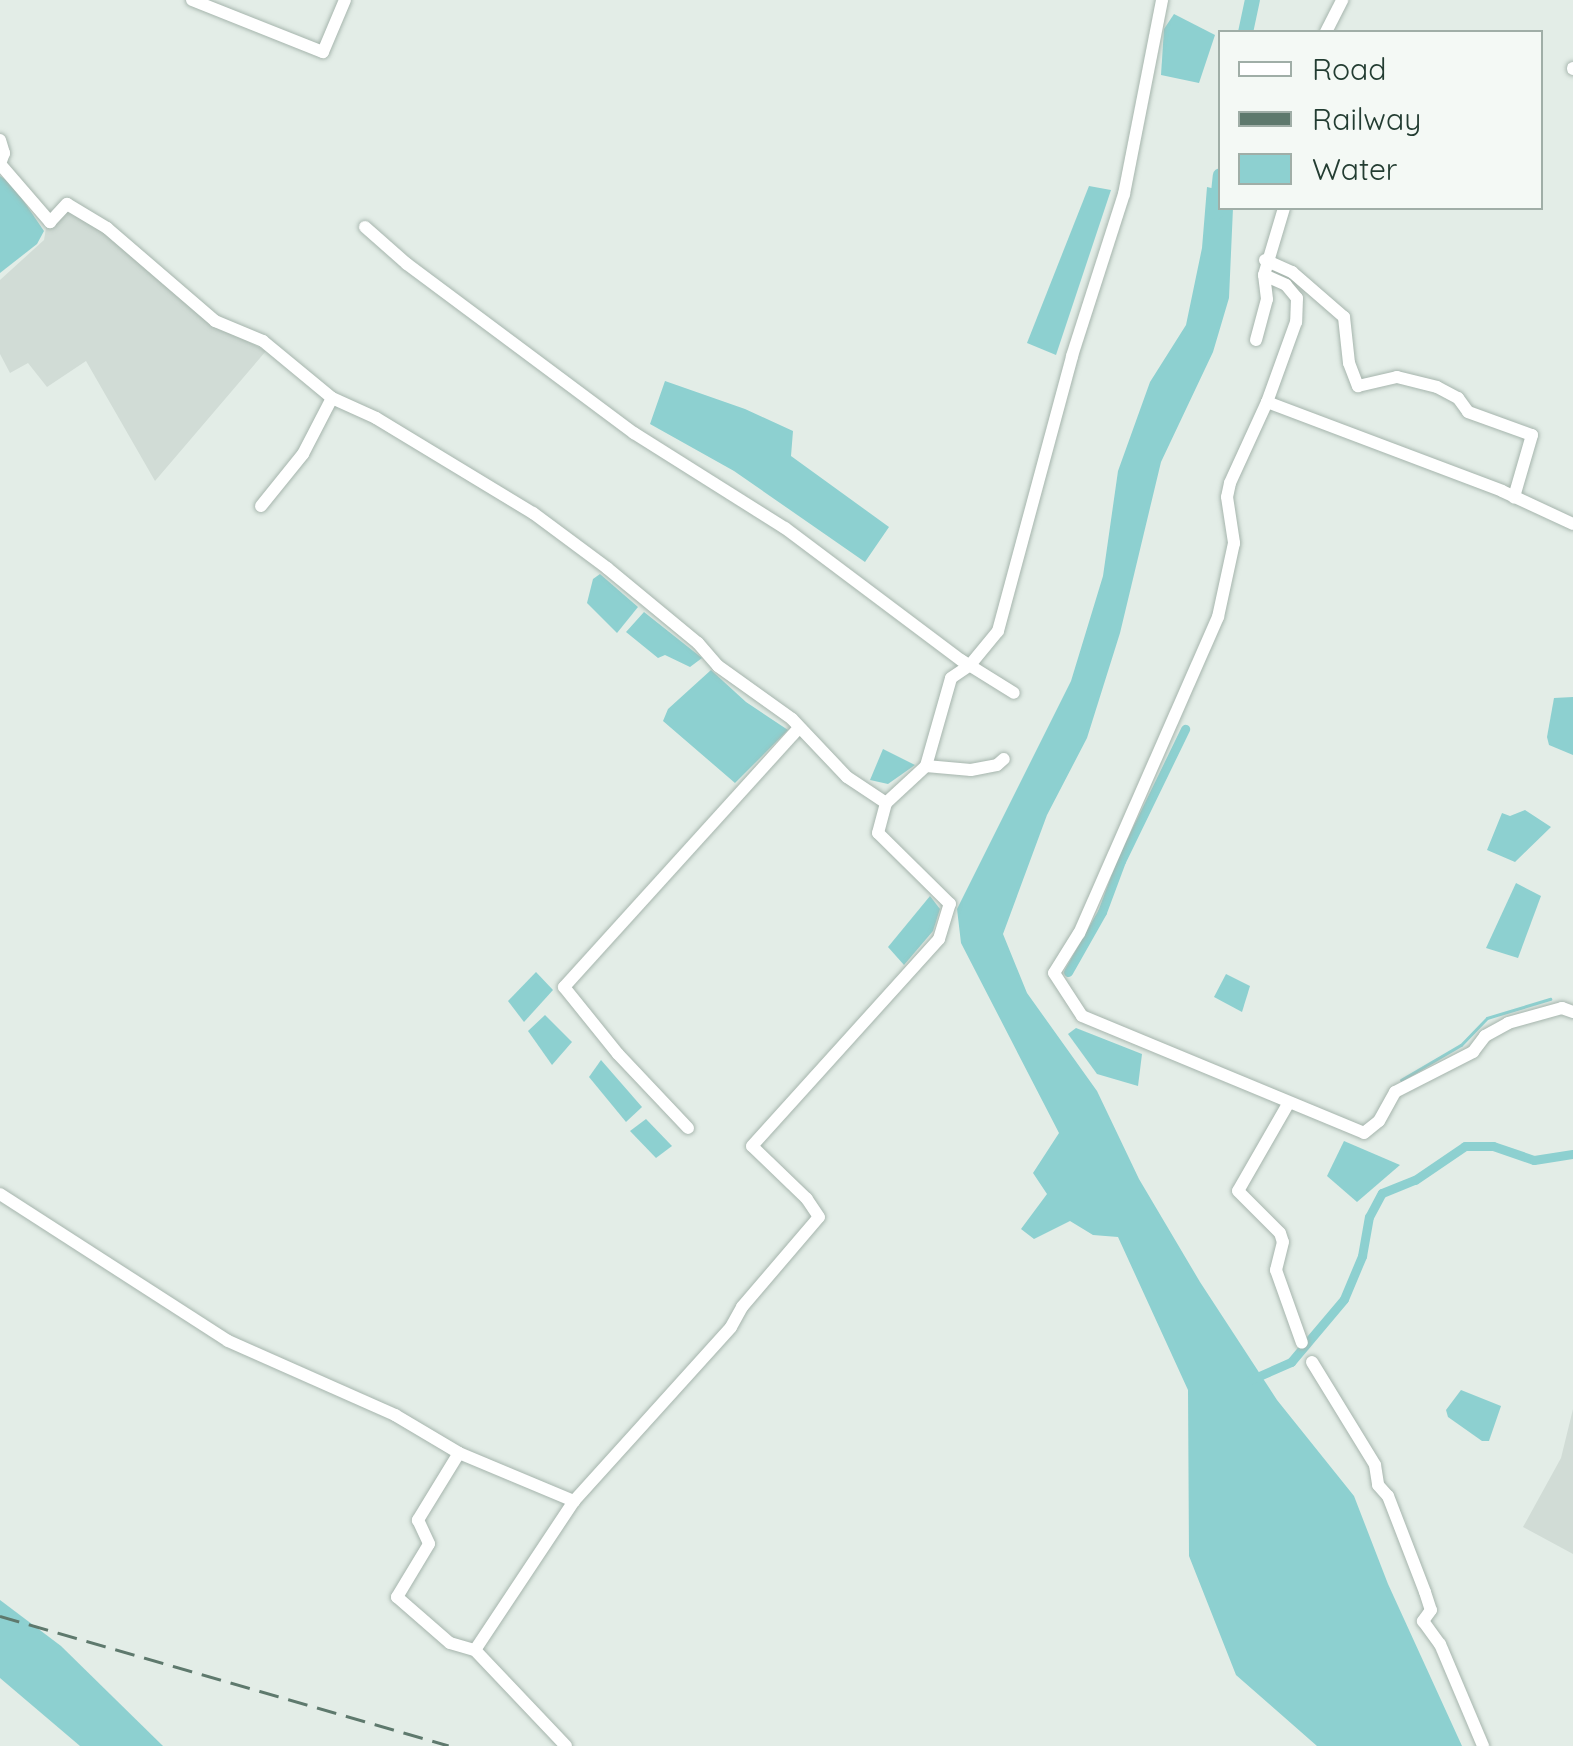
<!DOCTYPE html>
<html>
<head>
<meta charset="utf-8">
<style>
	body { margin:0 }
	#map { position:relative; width:1573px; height:1746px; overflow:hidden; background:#e3ede7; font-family:Quicksand,sans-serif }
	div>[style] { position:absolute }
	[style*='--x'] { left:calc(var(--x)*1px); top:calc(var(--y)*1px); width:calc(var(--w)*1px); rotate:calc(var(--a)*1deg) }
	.built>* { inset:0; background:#d1dcd6 }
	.water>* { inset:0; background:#8dd0d0 }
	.stream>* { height:2.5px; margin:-1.25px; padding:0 1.25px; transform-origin:1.25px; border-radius:1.25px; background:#8dd0d0 }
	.canal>* { height:9px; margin:-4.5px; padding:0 4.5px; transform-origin:4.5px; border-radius:4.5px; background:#8dd0d0 }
	.river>* { height:15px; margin:-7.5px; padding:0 7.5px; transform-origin:7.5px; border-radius:7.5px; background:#8dd0d0 }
	.roads { filter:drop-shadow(0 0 2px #a6b5ad) drop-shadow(0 0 2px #a6b5ad) }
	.minor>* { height:12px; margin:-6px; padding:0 6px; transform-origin:6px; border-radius:6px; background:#fff }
	.rail>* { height:2.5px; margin-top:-1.25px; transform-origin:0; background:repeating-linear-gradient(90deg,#5e796d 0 20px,transparent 0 30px) }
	span { translate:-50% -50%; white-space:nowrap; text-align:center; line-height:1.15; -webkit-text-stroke:8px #f4f9f5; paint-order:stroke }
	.legend { position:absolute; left:1218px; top:30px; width:325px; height:180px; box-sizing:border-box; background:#f4f9f5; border:2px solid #a0aea7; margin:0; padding:12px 18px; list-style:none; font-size:30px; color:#233d32 }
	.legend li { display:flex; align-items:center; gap:20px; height:50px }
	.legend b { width:50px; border:2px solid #a0aea7 }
</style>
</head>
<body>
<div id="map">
	<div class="built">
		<div style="clip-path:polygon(66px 208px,109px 236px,212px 323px,266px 351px,155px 481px,86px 361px,47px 387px,28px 363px,10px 373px,0 354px,0 280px,44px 240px,46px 228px)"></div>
		<div style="clip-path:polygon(1573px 1409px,1573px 1554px,1523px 1527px,1561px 1458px)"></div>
	</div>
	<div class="water">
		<div style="clip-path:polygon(1174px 14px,1215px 35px,1199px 83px,1161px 75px,1164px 29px)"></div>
		<div style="clip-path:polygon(0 176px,12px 184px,44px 231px,37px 244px,0 273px)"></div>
		<div style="clip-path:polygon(1089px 186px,1111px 190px,1056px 355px,1027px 343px)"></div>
		<div style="clip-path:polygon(1207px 187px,1220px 190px,1220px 208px,1233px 208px,1229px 298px,1213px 352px,1161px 462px,1120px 633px,1087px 738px,1047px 815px,1003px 934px,1027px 993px,1097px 1091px,1139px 1179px,1200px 1282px,1277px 1400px,1354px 1496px,1388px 1584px,1462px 1746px,1317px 1746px,1236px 1675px,1189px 1556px,1188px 1390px,1118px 1237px,1093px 1235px,1070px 1221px,1034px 1239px,1021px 1229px,1047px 1194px,1033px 1173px,1059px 1133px,961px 943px,957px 909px,1071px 681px,1103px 576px,1118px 471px,1150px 382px,1186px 325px,1202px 248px)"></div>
		<div style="clip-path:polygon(665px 381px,745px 409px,793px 431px,791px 456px,889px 527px,865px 562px,734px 471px,650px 424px)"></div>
		<div style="clip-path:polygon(600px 574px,638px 607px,617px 633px,587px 603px,593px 579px)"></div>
		<div style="clip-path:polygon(644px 612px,702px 658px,690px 667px,665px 655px,658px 658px,626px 632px)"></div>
		<div style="clip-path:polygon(711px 670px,746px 702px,788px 730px,735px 783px,663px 721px,668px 709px)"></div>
		<div style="clip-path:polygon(1573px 697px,1573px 755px,1549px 745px,1547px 737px,1554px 698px)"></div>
		<div style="clip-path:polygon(883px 749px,915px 765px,888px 784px,870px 780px)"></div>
		<div style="clip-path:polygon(1525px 810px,1551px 827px,1515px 862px,1487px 850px,1502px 813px,1510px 816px)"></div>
		<div style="clip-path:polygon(1516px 883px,1541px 896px,1518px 958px,1486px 948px)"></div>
		<div style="clip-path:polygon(930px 896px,940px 909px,933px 931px,904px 965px,888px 947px)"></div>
		<div style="clip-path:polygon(536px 972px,553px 990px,524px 1022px,508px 1001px)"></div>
		<div style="clip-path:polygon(1226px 974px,1250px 986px,1242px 1012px,1214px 997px)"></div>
		<div style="clip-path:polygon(545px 1015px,572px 1042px,552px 1065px,528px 1031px)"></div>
		<div style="clip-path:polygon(1076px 1028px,1142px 1054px,1138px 1086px,1097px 1074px,1068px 1034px)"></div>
		<div style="clip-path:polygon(601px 1060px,642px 1107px,626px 1122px,589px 1077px)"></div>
		<div style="clip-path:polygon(646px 1119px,672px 1146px,656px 1158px,630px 1131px)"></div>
		<div style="clip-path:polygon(1344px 1141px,1400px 1165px,1357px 1202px,1327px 1176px)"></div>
		<div style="clip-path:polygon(1461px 1390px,1501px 1406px,1489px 1441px,1482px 1441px,1448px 1417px,1446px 1410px)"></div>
		<div style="clip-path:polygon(0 1600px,61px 1646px,163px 1746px,80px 1746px,0 1678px)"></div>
	</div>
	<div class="stream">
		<div style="--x:1401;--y:1080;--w:69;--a:-30.3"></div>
		<div style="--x:1461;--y:1045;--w:37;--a:-46"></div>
		<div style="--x:1487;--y:1018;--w:66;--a:-16.8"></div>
	</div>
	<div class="canal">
		<div style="--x:1068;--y:972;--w:69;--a:-60.5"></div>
		<div style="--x:1102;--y:912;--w:54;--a:-69.6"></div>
		<div style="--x:1121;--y:861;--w:147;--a:-64.1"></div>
		<div style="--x:1250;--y:1380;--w:45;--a:-23.7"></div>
		<div style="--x:1291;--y:1362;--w:82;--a:-49.9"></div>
		<div style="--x:1344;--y:1299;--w:47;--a:-67.3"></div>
		<div style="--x:1362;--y:1256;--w:40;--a:-80"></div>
		<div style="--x:1369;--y:1217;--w:27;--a:-62"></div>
		<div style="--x:1382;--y:1193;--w:35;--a:-22"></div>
		<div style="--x:1415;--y:1180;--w:60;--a:-34.2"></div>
		<div style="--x:1465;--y:1146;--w:28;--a:0"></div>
		<div style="--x:1493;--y:1146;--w:43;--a:18.9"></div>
		<div style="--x:1534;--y:1160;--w:39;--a:-9"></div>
	</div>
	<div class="river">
		<div style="--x:1245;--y:32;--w:33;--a:-78"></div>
		<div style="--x:1216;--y:211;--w:36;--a:-84"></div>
	</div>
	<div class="roads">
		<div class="minor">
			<div style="--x:192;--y:0;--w:141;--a:21.7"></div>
			<div style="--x:323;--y:52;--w:56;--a:-67.1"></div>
			<div style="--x:1326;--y:32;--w:36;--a:-63"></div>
			<div style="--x:1573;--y:68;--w:1;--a:90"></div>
			<div style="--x:0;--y:140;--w:14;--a:73"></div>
			<div style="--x:4;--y:153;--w:12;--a:110"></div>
			<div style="--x:0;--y:164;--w:77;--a:49.2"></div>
			<div style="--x:50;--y:222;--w:25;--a:-47"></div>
			<div style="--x:67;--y:204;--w:47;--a:31"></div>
			<div style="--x:107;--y:228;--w:143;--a:40.7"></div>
			<div style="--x:215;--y:321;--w:52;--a:22.6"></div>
			<div style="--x:263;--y:341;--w:89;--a:39.6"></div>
			<div style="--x:332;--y:398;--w:48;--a:24.4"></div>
			<div style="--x:376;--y:418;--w:184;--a:31.2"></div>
			<div style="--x:533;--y:513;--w:92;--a:36.6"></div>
			<div style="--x:607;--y:568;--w:118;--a:39.5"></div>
			<div style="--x:698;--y:643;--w:30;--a:49"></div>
			<div style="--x:718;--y:666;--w:91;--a:35.6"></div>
			<div style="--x:792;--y:719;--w:80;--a:46.5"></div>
			<div style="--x:847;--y:777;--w:47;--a:33.7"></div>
			<div style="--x:1284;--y:208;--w:70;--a:106.6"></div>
			<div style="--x:1264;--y:275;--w:24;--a:24"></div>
			<div style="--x:1286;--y:285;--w:17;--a:50"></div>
			<div style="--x:1297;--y:298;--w:24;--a:92"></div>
			<div style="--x:1296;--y:322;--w:85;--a:109.9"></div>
			<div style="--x:1267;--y:402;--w:251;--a:20.7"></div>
			<div style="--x:1502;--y:491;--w:78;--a:24.9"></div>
			<div style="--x:365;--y:227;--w:56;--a:41.4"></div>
			<div style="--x:407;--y:264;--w:283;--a:36.7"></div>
			<div style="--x:634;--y:433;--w:178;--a:32.2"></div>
			<div style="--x:785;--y:528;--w:220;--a:36.9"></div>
			<div style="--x:961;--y:660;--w:62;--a:31.9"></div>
			<div style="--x:1265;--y:260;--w:30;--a:24"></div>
			<div style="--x:1292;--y:272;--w:69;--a:40.9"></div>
			<div style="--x:1344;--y:317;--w:46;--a:83.8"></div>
			<div style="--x:1349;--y:363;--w:25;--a:69"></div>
			<div style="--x:1358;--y:386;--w:40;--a:-13"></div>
			<div style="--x:1397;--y:377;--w:41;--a:14"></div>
			<div style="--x:1437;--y:387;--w:24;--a:28"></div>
			<div style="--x:1458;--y:398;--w:17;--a:54"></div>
			<div style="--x:1468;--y:412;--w:68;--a:19.8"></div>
			<div style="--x:1532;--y:435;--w:65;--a:106.2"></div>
			<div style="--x:1256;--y:340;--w:42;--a:-75"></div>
			<div style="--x:1267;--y:299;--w:24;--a:-97"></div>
			<div style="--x:1267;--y:402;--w:89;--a:114.6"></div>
			<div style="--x:1230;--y:483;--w:14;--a:102"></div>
			<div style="--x:1227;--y:497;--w:47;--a:81.3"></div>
			<div style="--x:1234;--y:543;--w:76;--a:102.2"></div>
			<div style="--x:1218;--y:617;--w:345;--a:113.7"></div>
			<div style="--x:1079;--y:933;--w:47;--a:122"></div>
			<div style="--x:1054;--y:973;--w:51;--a:56.9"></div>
			<div style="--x:1082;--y:1016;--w:305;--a:22.5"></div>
			<div style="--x:1364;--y:1133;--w:19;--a:-39"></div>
			<div style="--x:1379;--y:1121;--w:33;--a:-61"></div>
			<div style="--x:1395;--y:1092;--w:88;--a:-27.1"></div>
			<div style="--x:1473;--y:1052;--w:20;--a:-53"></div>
			<div style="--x:1485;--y:1036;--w:26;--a:-29"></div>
			<div style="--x:1508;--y:1023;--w:56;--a:-15.5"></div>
			<div style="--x:1562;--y:1008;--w:12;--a:20"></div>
			<div style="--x:261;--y:506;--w:67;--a:-51.1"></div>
			<div style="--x:303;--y:454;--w:63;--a:-62.6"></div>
			<div style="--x:926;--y:766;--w:45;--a:5.1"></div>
			<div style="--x:971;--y:770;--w:26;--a:-11"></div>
			<div style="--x:997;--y:765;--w:9;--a:-41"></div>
			<div style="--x:1288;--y:1104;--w:100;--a:119.9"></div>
			<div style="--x:1238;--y:1191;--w:59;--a:45"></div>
			<div style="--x:1280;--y:1233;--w:9;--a:72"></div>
			<div style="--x:1283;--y:1242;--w:29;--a:104"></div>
			<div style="--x:1276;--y:1270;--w:77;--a:70.4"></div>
			<div style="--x:688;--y:1128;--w:102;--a:-133.4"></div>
			<div style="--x:618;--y:1054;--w:86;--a:-128.9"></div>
			<div style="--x:564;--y:987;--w:348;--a:-47.8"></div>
			<div style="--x:0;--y:1194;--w:271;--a:32.8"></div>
			<div style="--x:228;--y:1341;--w:183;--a:23.9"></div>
			<div style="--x:395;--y:1415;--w:74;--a:30.7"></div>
			<div style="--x:459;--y:1453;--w:125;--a:22.7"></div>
			<div style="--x:1312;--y:1362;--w:121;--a:58.5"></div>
			<div style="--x:1375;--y:1465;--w:20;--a:81"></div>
			<div style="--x:1378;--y:1485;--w:15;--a:48"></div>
			<div style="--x:1388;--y:1496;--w:103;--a:68.9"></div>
			<div style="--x:1425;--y:1592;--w:19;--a:72"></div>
			<div style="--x:1431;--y:1610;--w:14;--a:126"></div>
			<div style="--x:1423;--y:1621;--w:29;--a:54"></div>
			<div style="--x:1440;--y:1644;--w:111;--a:67.1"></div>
			<div style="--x:459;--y:1453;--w:79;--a:121.5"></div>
			<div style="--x:418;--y:1520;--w:26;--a:65"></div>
			<div style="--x:429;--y:1544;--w:62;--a:121.1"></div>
			<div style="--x:397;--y:1597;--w:70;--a:41"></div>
			<div style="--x:450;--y:1643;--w:26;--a:16"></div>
			<div style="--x:566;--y:1746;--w:132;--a:-133.5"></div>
			<div style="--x:475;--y:1650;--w:179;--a:-56.4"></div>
			<div style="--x:574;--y:1501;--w:234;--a:-47.9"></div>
			<div style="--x:731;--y:1327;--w:23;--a:-61"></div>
			<div style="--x:742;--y:1307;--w:118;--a:-49.5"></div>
			<div style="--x:819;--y:1217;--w:22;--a:-124"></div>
			<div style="--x:807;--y:1199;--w:76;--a:-136.1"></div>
			<div style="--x:752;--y:1146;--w:279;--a:-47.9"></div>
			<div style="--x:939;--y:939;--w:37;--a:-73"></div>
			<div style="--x:950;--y:904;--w:101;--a:-135.4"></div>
			<div style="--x:878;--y:833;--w:31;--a:-75"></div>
			<div style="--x:886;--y:803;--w:54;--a:-42.8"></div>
			<div style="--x:926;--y:766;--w:91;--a:-74.1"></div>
			<div style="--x:951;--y:678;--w:23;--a:-34"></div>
			<div style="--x:970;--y:665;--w:44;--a:-50.5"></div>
			<div style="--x:998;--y:631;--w:285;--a:-74.9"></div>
			<div style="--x:1072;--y:356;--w:170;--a:-72.2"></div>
			<div style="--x:1124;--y:194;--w:198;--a:-78.9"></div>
		</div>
	</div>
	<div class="rail">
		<div style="--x:0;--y:1616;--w:467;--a:16.1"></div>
	</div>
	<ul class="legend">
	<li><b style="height:12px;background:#fff"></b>Road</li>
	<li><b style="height:12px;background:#5e796d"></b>Railway</li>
	<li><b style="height:28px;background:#8dd0d0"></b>Water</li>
	</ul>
</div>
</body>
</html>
